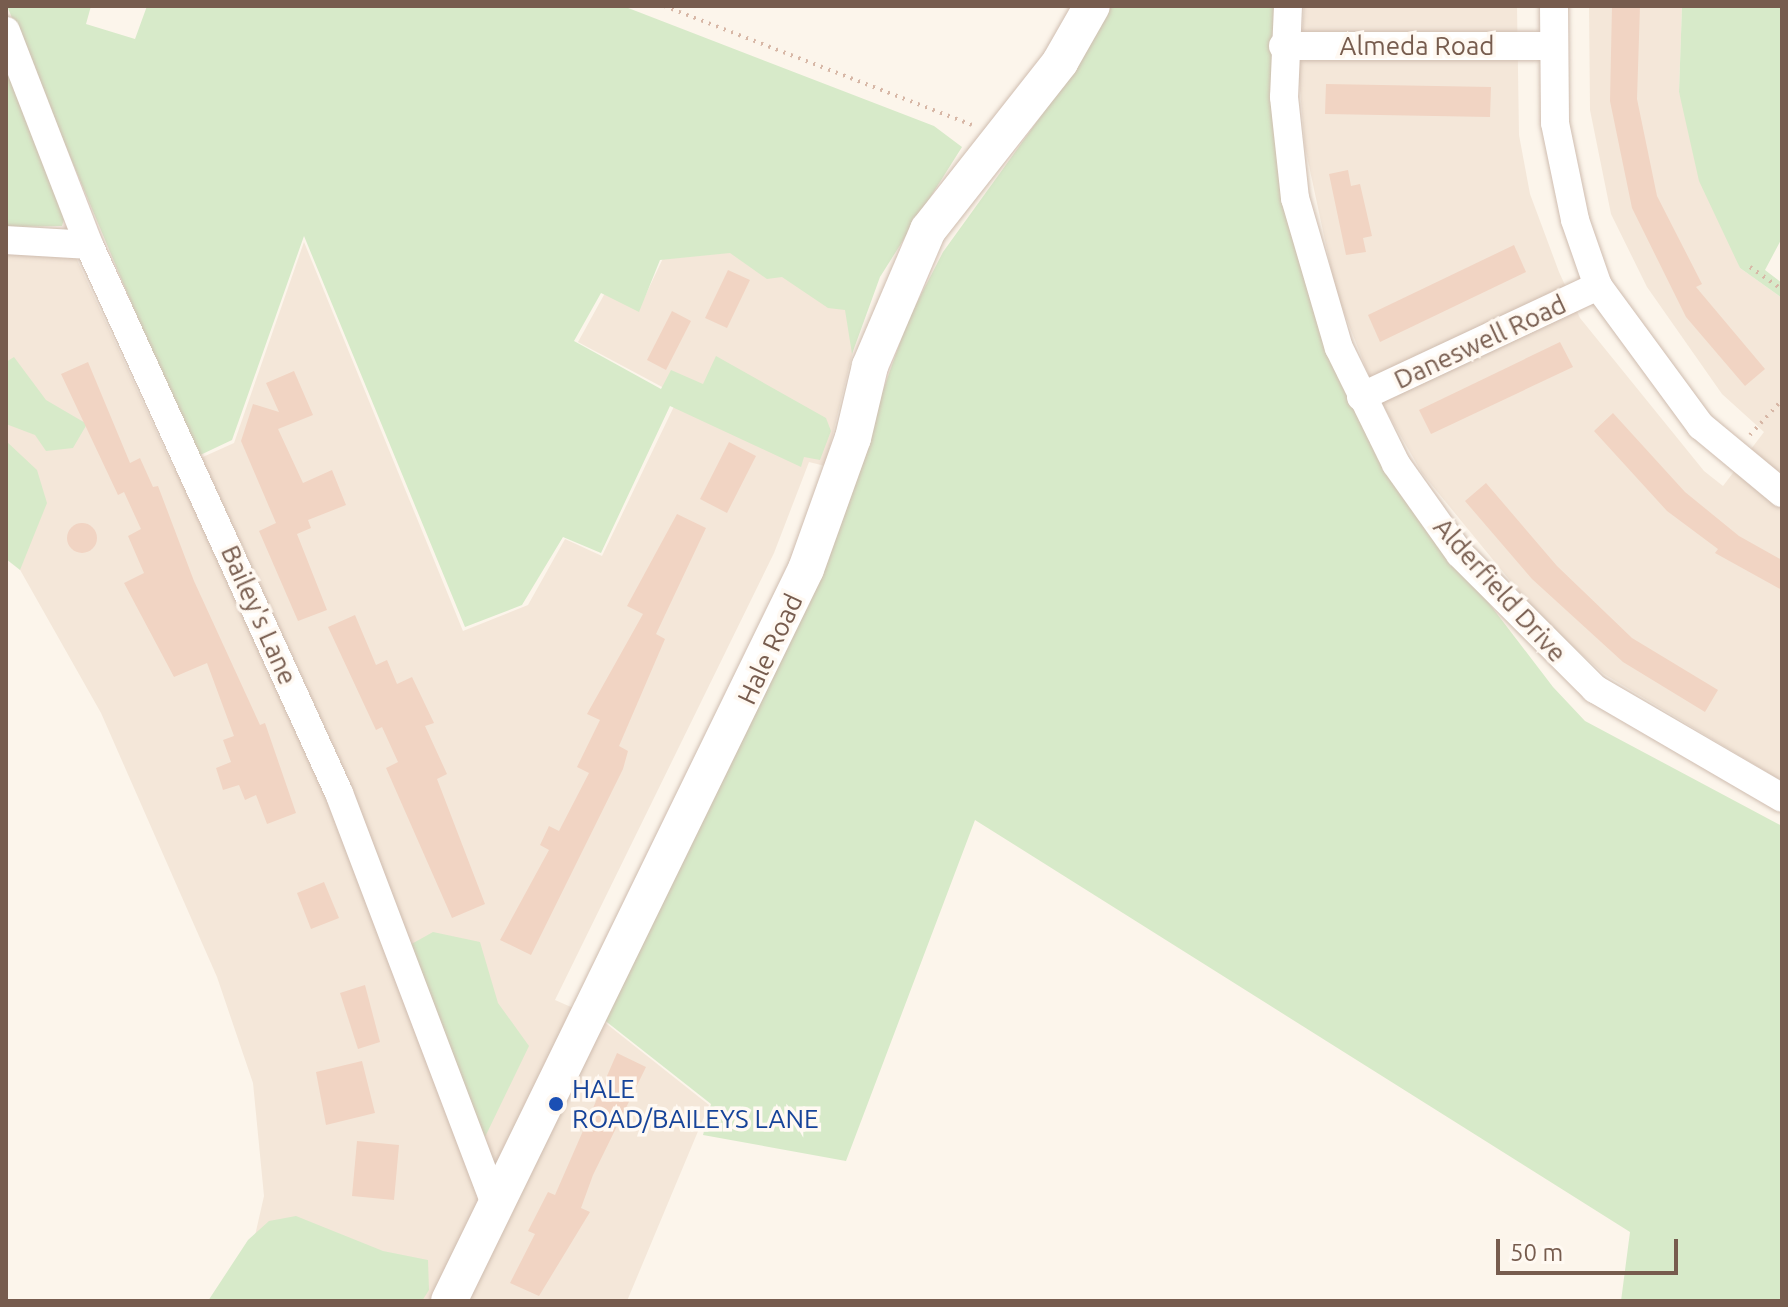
<!DOCTYPE html>
<html>
<head>
<meta charset="utf-8">
<style>
	body { margin:0 }
	#map { position:relative; width:1788px; height:1307px; overflow:hidden; background:#fcf5eb; font-family:Ubuntu,sans-serif }
	div>[style] { position:absolute }
	[style*='--x'] { left:calc(var(--x)*1px); top:calc(var(--y)*1px); width:calc(var(--w)*1px); rotate:calc(var(--a)*1deg) }
	.residential>* { inset:0; background:#f4e7d9 }
	.green>* { inset:0; background:#d7eac9 }
	.building>* { inset:0; background:#f1d4c3 }
	.round { border-radius:50% }
	.path>* { height:4px; margin-top:-2px; transform-origin:0; background:repeating-linear-gradient(90deg,#d7b7a6 0 2px,transparent 0 8px) }
	.roads { filter:drop-shadow(0 0 2px #cfbdb0) drop-shadow(0 0 2px #cfbdb0) }
	.minor>* { height:28px; margin:-14px; padding:0 14px; transform-origin:14px; border-radius:14px; background:#fff }
	.tertiary>* { height:36px; margin:-18px; padding:0 18px; transform-origin:18px; border-radius:18px; background:#fff }
	.dots>* { width:22px; height:22px; translate:-50% -50%; box-sizing:border-box; border:4px solid #fff9f2; border-radius:50% }
	span { translate:-50% -50%; white-space:nowrap; text-align:center; line-height:1.15; -webkit-text-stroke:7px #fff9f2; paint-order:stroke }
	.street-label { font-size:26px; color:#775c4e }
	.transit-label { font-size:26px; color:#164399 }
	.left { translate:0 -50%; text-align:left }
	.frame { position:absolute; inset:0; border:8px solid #775c4e; pointer-events:none }
	.scale { position:absolute; left:1496px; top:1239px; width:182px; height:36px; box-sizing:border-box; border:4px solid #775c4e; border-top:0; padding-left:10px; font-size:24px; line-height:28px; white-space:nowrap; color:#775c4e; -webkit-text-stroke:6px #fff9f2; paint-order:stroke }
</style>
</head>
<body>
<div id="map">
	<div class="residential">
		<div style="clip-path:polygon(1304px 6px,1517px 6px,1519px 135px,1530px 194px,1559px 272px,1580px 318px,1704px 471px,1723px 486px,1764px 432px,1722px 394px,1647px 287px,1611px 214px,1590px 110px,1589px 6px,1682px 6px,1679px 92px,1740px 268px,1782px 298px,1782px 781px,1604px 674px,1540px 617px,1422px 473px,1375px 391px,1336px 292px,1305px 147px,1299px 78px)"></div>
		<div style="clip-path:polygon(682px 218px,864px 306px,825px 466px,809px 462px,774px 553px,555px 1000px,603px 1021px,709px 1105px,627px 1301px,214px 1301px,254px 1240px,264px 1196px,253px 1083px,217px 977px,101px 713px,6px 545px,6px 248px,72px 249px,174px 470px,234px 443px,304px 242px,463px 631px,528px 605px,565px 539px,602px 556px,679px 396px,578px 342px,605px 293px,639px 309px)"></div>
	</div>
	<div class="green">
		<div style="clip-path:polygon(7px 6px,91px 6px,86px 24px,135px 39px,147px 6px,623px 6px,934px 126px,962px 147px,880px 277px,852px 354px,845px 310px,828px 308px,782px 277px,767px 279px,730px 253px,660px 260px,639px 312px,601px 293px,574px 341px,661px 389px,671px 370px,703px 384px,716px 356px,826px 418px,831px 431px,820px 460px,804px 457px,801px 467px,670px 406px,601px 553px,563px 537px,522px 605px,465px 627px,304px 236px,232px 440px,196px 457px)"></div>
		<div style="clip-path:polygon(1110px 6px,1277px 6px,1324px 340px,1475px 585px,1553px 687px,1585px 721px,1782px 826px,1782px 1301px,1621px 1301px,1630px 1232px,975px 820px,846px 1161px,703px 1135px,711px 1104px,603px 1019px,811px 593px,908px 320px,943px 252px,1072px 73px)"></div>
		<div style="clip-path:polygon(1682px 6px,1782px 6px,1782px 238px,1765px 270px,1782px 283px,1782px 298px,1740px 268px,1699px 181px,1679px 92px)"></div>
		<div style="clip-path:polygon(6px 54px,65px 216px,62px 226px,6px 227px)"></div>
		<div style="clip-path:polygon(14px 357px,46px 400px,87px 424px,73px 448px,46px 451px,35px 435px,6px 424px,6px 362px)"></div>
		<div style="clip-path:polygon(6px 441px,37px 470px,47px 503px,20px 570px,6px 559px)"></div>
		<div style="clip-path:polygon(433px 932px,480px 942px,498px 1003px,529px 1046px,485px 1137px,408px 946px)"></div>
		<div style="clip-path:polygon(296px 1216px,383px 1251px,428px 1260px,429px 1290px,422px 1301px,208px 1301px,248px 1240px,269px 1221px)"></div>
	</div>
	<div class="building">
		<div style="clip-path:polygon(1612px 6px,1640px 6px,1637px 99px,1657px 196px,1702px 284px,1696px 287px,1765px 369px,1745px 386px,1686px 317px,1632px 208px,1610px 101px)"></div>
		<div style="clip-path:polygon(1326px 84px,1491px 87px,1490px 117px,1325px 114px)"></div>
		<div style="clip-path:polygon(1348px 170px,1351px 186px,1360px 184px,1372px 236px,1363px 238px,1366px 252px,1346px 255px,1329px 174px)"></div>
		<div style="clip-path:polygon(1514px 245px,1526px 272px,1380px 342px,1368px 315px)"></div>
		<div style="clip-path:polygon(728px 270px,750px 280px,727px 328px,705px 318px)"></div>
		<div style="clip-path:polygon(672px 311px,691px 321px,666px 370px,647px 360px)"></div>
		<div style="clip-path:polygon(1560px 342px,1573px 367px,1431px 434px,1419px 410px)"></div>
		<div style="clip-path:polygon(88px 362px,130px 463px,140px 458px,153px 487px,158px 486px,194px 581px,260px 725px,265px 723px,296px 813px,267px 824px,256px 795px,245px 800px,239px 785px,223px 790px,216px 768px,231px 762px,223px 740px,234px 736px,207px 663px,174px 677px,124px 583px,144px 573px,128px 536px,141px 529px,124px 492px,118px 495px,61px 374px)"></div>
		<div style="clip-path:polygon(294px 371px,313px 415px,278px 429px,303px 483px,332px 470px,346px 505px,308px 520px,311px 528px,297px 534px,327px 610px,298px 621px,259px 531px,276px 523px,241px 441px,253px 404px,279px 412px,266px 383px)"></div>
		<div style="clip-path:polygon(1613px 413px,1685px 492px,1739px 536px,1782px 560px,1782px 590px,1715px 553px,1718px 549px,1667px 511px,1594px 431px)"></div>
		<div style="clip-path:polygon(729px 442px,756px 456px,727px 513px,700px 499px)"></div>
		<div style="clip-path:polygon(1486px 483px,1557px 566px,1632px 638px,1718px 690px,1705px 712px,1623px 662px,1532px 579px,1465px 501px)"></div>
		<div style="clip-path:polygon(677px 514px,706px 528px,656px 634px,665px 639px,619px 746px,628px 751px,623px 769px,531px 955px,500px 940px,549px 850px,540px 845px,549px 826px,559px 831px,589px 773px,577px 767px,600px 720px,587px 714px,643px 614px,627px 606px)"></div>
		<div class="round" style="left:67px;top:523px;width:30px;height:30px"></div>
		<div style="clip-path:polygon(355px 615px,376px 665px,387px 660px,397px 684px,412px 677px,434px 723px,425px 726px,447px 774px,437px 779px,485px 904px,452px 918px,386px 768px,398px 762px,382px 727px,376px 730px,328px 627px)"></div>
		<div style="clip-path:polygon(324px 882px,339px 918px,311px 929px,297px 893px)"></div>
		<div style="clip-path:polygon(365px 985px,380px 1042px,358px 1049px,340px 993px)"></div>
		<div style="clip-path:polygon(617px 1053px,646px 1067px,593px 1175px,581px 1208px,590px 1212px,539px 1296px,510px 1283px,535px 1234px,528px 1231px,548px 1192px,555px 1195px)"></div>
		<div style="clip-path:polygon(362px 1061px,375px 1113px,326px 1125px,316px 1072px)"></div>
		<div style="clip-path:polygon(357px 1141px,399px 1145px,394px 1200px,352px 1196px)"></div>
	</div>
	<div class="path">
		<div style="--x:664;--y:6;--w:330;--a:21.1"></div>
		<div style="--x:1750;--y:267;--w:39;--a:35"></div>
		<div style="--x:1750;--y:435;--w:47;--a:-47.6"></div>
	</div>
	<div class="roads">
		<div class="minor">
			<div style="--x:1288;--y:6;--w:91;--a:92.5"></div>
			<div style="--x:1284;--y:97;--w:102;--a:83.8"></div>
			<div style="--x:1295;--y:198;--w:156;--a:73.7"></div>
			<div style="--x:1339;--y:348;--w:129;--a:63.8"></div>
			<div style="--x:1396;--y:464;--w:110;--a:54.6"></div>
			<div style="--x:1460;--y:554;--w:191;--a:45"></div>
			<div style="--x:1595;--y:689;--w:216;--a:30.2"></div>
			<div style="--x:1554;--y:6;--w:117;--a:89.5"></div>
			<div style="--x:1555;--y:123;--w:99;--a:78.3"></div>
			<div style="--x:1575;--y:220;--w:70;--a:70.8"></div>
			<div style="--x:1598;--y:286;--w:174;--a:53.7"></div>
			<div style="--x:1701;--y:426;--w:105;--a:39.6"></div>
			<div style="--x:6;--y:31;--w:230;--a:68.8"></div>
			<div style="--x:89;--y:245;--w:602;--a:65.48"></div>
			<div style="--x:339;--y:793;--w:442;--a:69.2"></div>
			<div style="--x:1283;--y:46;--w:268;--a:0"></div>
			<div style="--x:6;--y:240;--w:83;--a:3.4"></div>
			<div style="--x:1361;--y:397;--w:262;--a:-25.1"></div>
		</div>
		<div class="tertiary">
			<div style="--x:449;--y:1301;--w:814;--a:-64"></div>
			<div style="--x:806;--y:569;--w:139;--a:-70.3"></div>
			<div style="--x:853;--y:438;--w:74;--a:-76.7"></div>
			<div style="--x:870;--y:366;--w:148;--a:-66.9"></div>
			<div style="--x:928;--y:230;--w:214;--a:-51.8"></div>
			<div style="--x:1060;--y:62;--w:64;--a:-60.3"></div>
		</div>
	</div>
	<div class="dots">
		<div style="left:556px;top:1104px;background:#1a4fb4"></div>
	</div>
	<div class="street-label">
		<span style="left:1417px;top:46px">Almeda Road</span>
		<span style="left:1480px;top:342px;rotate:-25deg">Daneswell Road</span>
		<span style="left:1500px;top:590px;rotate:48deg">Alderfield Drive</span>
		<span style="left:259px;top:615px;rotate:66deg">Bailey's Lane</span>
		<span style="left:770px;top:649px;rotate:-65deg">Hale Road</span>
	</div>
	<div class="transit-label">
		<span class="left" style="left:572px;top:1104px">HALE<br>ROAD/BAILEYS LANE</span>
	</div>
	<div class="frame"></div>
	<div class="scale">50 m</div>
</div>
</body>
</html>
